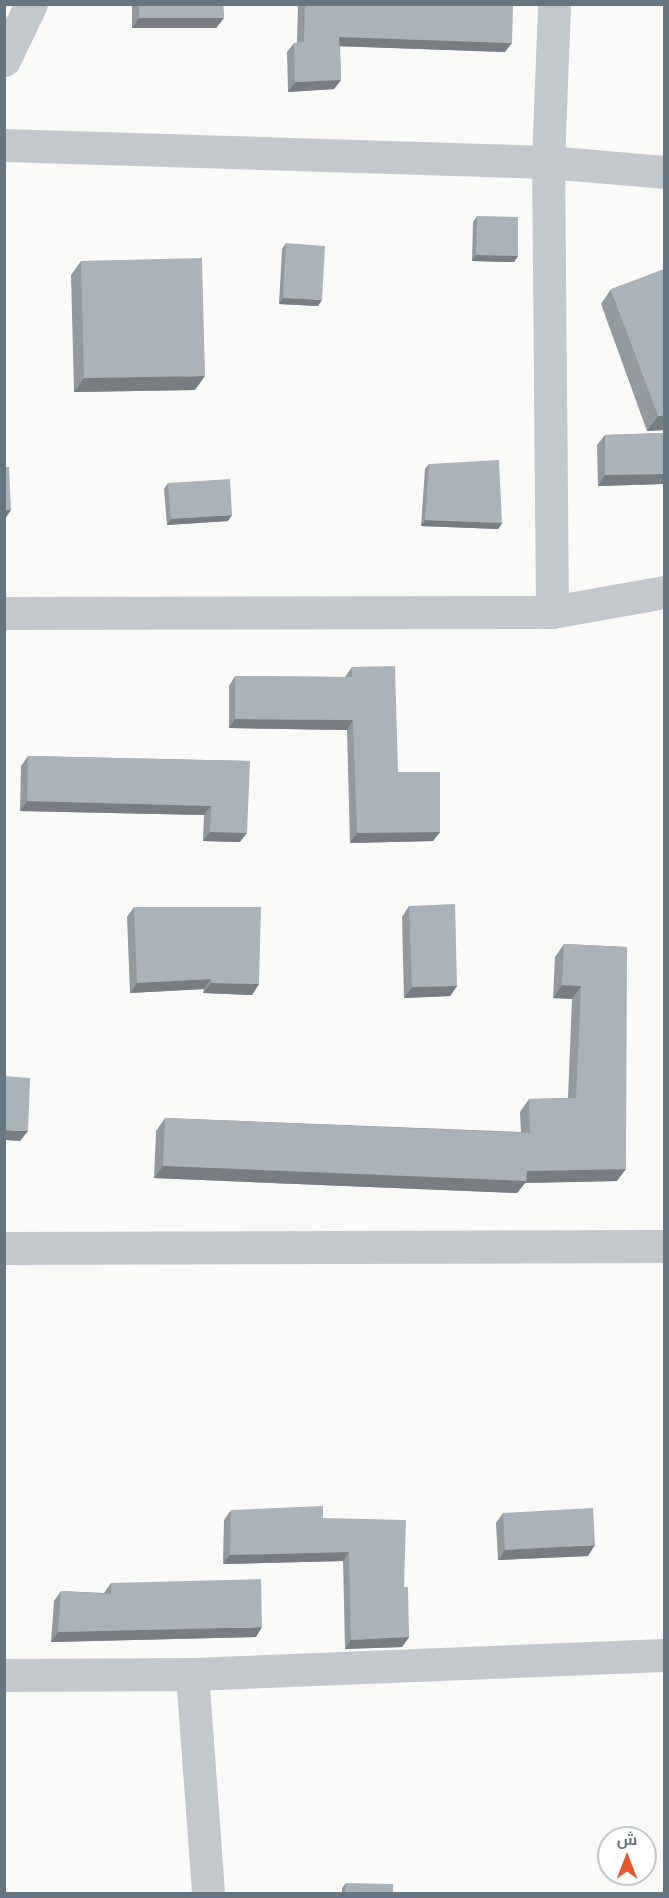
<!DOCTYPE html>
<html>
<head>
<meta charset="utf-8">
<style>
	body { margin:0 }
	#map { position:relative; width:669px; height:1898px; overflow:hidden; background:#fafaf8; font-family:"Nunito Sans",Cairo,sans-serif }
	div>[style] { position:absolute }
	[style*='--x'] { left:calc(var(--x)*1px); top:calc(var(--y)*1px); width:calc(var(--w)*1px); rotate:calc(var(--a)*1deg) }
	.minor>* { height:33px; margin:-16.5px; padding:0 16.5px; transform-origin:16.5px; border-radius:16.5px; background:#c3c8cc }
	.wall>* { inset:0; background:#929a9f }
	.shaded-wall>* { inset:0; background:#777d82 }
	.building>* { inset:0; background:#aab3b9 }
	span { translate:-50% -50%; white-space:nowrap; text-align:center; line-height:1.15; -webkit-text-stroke:6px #fff; paint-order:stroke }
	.frame { position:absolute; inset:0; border:6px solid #657683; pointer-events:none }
	.north { position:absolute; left:597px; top:1826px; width:60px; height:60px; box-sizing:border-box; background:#fff; border:2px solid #c1c8cd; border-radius:50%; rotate:0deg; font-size:16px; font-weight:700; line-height:24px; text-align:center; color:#657683 }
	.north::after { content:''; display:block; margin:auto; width:21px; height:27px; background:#e4572e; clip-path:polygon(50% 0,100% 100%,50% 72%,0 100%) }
</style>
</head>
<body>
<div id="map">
	<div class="minor">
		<div style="--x:4;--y:60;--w:62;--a:-64.3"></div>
		<div style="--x:4;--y:145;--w:544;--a:1.79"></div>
		<div style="--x:548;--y:162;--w:116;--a:4.9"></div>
		<div style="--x:552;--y:612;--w:450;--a:-90.5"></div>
		<div style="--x:548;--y:162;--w:158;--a:-87.8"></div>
		<div style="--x:4;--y:613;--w:548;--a:-0.1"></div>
		<div style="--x:552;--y:612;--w:114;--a:-10.1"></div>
		<div style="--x:4;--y:1248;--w:660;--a:-0.17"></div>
		<div style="--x:192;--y:1674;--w:221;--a:85.8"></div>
		<div style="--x:4;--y:1675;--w:188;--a:-0.3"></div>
		<div style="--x:192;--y:1674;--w:472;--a:-2.3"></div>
	</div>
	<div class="wall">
		<div style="clip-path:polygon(132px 4px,223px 4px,224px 18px,216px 28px,132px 28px)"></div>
		<div style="clip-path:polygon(298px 4px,513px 4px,505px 52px,340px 46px,341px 80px,334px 89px,288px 92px,287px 52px,294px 43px,297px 43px)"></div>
		<div style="clip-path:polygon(477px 216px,518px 256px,514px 262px,472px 261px,473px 222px)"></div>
		<div style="clip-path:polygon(286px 243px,318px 306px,279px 304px,282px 249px)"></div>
		<div style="clip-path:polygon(81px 261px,195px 390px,74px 392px,71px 275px)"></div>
		<div style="clip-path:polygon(611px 289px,664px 430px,647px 431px,601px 304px)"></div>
		<div style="clip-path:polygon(664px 433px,664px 484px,598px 486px,597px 445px,605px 435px)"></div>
		<div style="clip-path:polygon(429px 464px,502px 523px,498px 529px,421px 526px,425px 469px)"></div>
		<div style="clip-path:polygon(168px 483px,228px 521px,167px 525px,164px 489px)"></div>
		<div style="clip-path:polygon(352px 667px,398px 772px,440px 832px,433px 841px,350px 843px,347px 730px,229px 728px,229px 686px,235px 676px,345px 677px)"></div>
		<div style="clip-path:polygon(28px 756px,250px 761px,240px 842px,203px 841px,204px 815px,20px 811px,21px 766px)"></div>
		<div style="clip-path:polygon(409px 906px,457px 986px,450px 996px,404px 998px,402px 917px)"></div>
		<div style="clip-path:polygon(134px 907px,259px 984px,252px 995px,203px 993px,204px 989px,130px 993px,127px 917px)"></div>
		<div style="clip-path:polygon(564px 944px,627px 947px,617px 1181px,525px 1183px,517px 1193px,154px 1178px,156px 1131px,165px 1118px,521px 1132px,520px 1112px,529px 1099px,568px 1098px,572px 999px,553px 998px,555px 957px)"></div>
		<div style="clip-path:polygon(231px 1510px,323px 1518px,404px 1587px,409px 1637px,402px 1647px,345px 1649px,343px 1561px,223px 1564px,224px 1520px)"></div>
		<div style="clip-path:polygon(503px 1513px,588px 1556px,498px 1560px,496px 1523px)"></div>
		<div style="clip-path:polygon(111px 1583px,256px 1637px,51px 1642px,54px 1601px,61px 1591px,104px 1593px)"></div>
		<div style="clip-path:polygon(346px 1883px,393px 1893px,342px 1893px,342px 1888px)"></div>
	</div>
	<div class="shaded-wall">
		<div style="clip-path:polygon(139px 18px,224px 18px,216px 28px,132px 28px)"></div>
		<div style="clip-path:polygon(339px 37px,512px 43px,505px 52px,333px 46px)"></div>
		<div style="clip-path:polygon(341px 80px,334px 89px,288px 92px,295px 82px)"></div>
		<div style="clip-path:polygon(476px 255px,518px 256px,514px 262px,472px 261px)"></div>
		<div style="clip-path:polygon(283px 298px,322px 300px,318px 306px,279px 304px)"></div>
		<div style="clip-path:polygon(205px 376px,195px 390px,74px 392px,84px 378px)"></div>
		<div style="clip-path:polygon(664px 415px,664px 430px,647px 431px,658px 416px)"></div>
		<div style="clip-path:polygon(664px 474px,664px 484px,598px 486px,605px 475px)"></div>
		<div style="clip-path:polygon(4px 510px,11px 510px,5px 519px,4px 519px)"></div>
		<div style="clip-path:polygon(232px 515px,228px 521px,167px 525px,171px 519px)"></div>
		<div style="clip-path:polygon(425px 520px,502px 523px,498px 529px,421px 526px)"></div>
		<div style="clip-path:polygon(235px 719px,353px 720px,347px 730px,229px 728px)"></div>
		<div style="clip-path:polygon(27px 801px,211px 806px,204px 815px,20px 811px)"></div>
		<div style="clip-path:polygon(210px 832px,247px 833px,240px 842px,203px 841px)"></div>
		<div style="clip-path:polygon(440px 832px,433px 841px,350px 843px,357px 833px)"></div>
		<div style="clip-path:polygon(211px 979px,204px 989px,130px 993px,137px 983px)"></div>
		<div style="clip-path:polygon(211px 983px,259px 984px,252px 995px,203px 993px)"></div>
		<div style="clip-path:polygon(562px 985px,581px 986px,572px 999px,553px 998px)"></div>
		<div style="clip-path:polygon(457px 986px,450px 996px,404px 998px,412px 987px)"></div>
		<div style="clip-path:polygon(4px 1130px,28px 1131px,20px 1141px,4px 1140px)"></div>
		<div style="clip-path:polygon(163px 1166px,527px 1171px,626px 1169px,617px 1181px,525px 1183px,517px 1193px,154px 1178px)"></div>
		<div style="clip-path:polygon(595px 1545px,588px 1556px,498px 1560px,505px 1550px)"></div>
		<div style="clip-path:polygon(349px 1552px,343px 1561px,223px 1564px,230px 1555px)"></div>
		<div style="clip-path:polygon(262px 1627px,256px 1637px,51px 1642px,58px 1632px)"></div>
		<div style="clip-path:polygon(409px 1637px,402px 1647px,345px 1649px,351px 1640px)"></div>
	</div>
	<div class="building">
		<div style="clip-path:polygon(139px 4px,223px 4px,224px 18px,139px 18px)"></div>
		<div style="clip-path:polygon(305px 4px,513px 4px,512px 43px,339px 37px,341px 80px,295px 82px,294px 43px,304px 42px)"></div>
		<div style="clip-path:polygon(477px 216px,518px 217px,518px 256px,476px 255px)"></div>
		<div style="clip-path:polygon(286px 243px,325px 246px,322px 300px,283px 298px)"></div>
		<div style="clip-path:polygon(202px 258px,205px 376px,84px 378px,81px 261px)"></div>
		<div style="clip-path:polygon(664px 269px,664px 415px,658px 416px,611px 289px)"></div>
		<div style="clip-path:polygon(664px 433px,664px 474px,605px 475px,605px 435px)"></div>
		<div style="clip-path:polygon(499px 460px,502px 523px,425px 520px,429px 464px)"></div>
		<div style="clip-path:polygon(4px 467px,9px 467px,11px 510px,4px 510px)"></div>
		<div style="clip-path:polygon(230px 479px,232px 515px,171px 519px,168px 483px)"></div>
		<div style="clip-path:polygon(395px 666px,398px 772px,440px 772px,440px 832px,357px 833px,353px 720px,235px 719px,235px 676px,352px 677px,352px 667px)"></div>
		<div style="clip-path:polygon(28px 756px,250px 761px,247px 833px,210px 832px,211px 806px,27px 801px)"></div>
		<div style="clip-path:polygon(455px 904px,457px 986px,412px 987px,409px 906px)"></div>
		<div style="clip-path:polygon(134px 907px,261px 907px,259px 984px,211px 983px,211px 979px,137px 983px)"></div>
		<div style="clip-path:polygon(564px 944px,627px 947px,626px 1169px,527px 1171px,526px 1181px,163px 1166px,165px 1118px,530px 1133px,529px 1099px,576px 1098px,581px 986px,562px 985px)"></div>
		<div style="clip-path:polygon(4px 1076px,30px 1078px,28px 1131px,4px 1130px)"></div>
		<div style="clip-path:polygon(323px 1506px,323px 1518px,406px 1520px,404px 1587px,408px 1587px,409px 1637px,351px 1640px,349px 1552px,230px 1555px,231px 1510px)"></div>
		<div style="clip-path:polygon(593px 1508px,595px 1545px,505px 1550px,503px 1513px)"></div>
		<div style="clip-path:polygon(261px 1579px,262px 1627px,58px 1632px,61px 1591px,111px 1594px,111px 1583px)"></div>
		<div style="clip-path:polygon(346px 1883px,393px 1884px,393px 1893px,345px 1893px)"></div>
	</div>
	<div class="frame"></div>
	<div class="north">ش</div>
</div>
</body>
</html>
